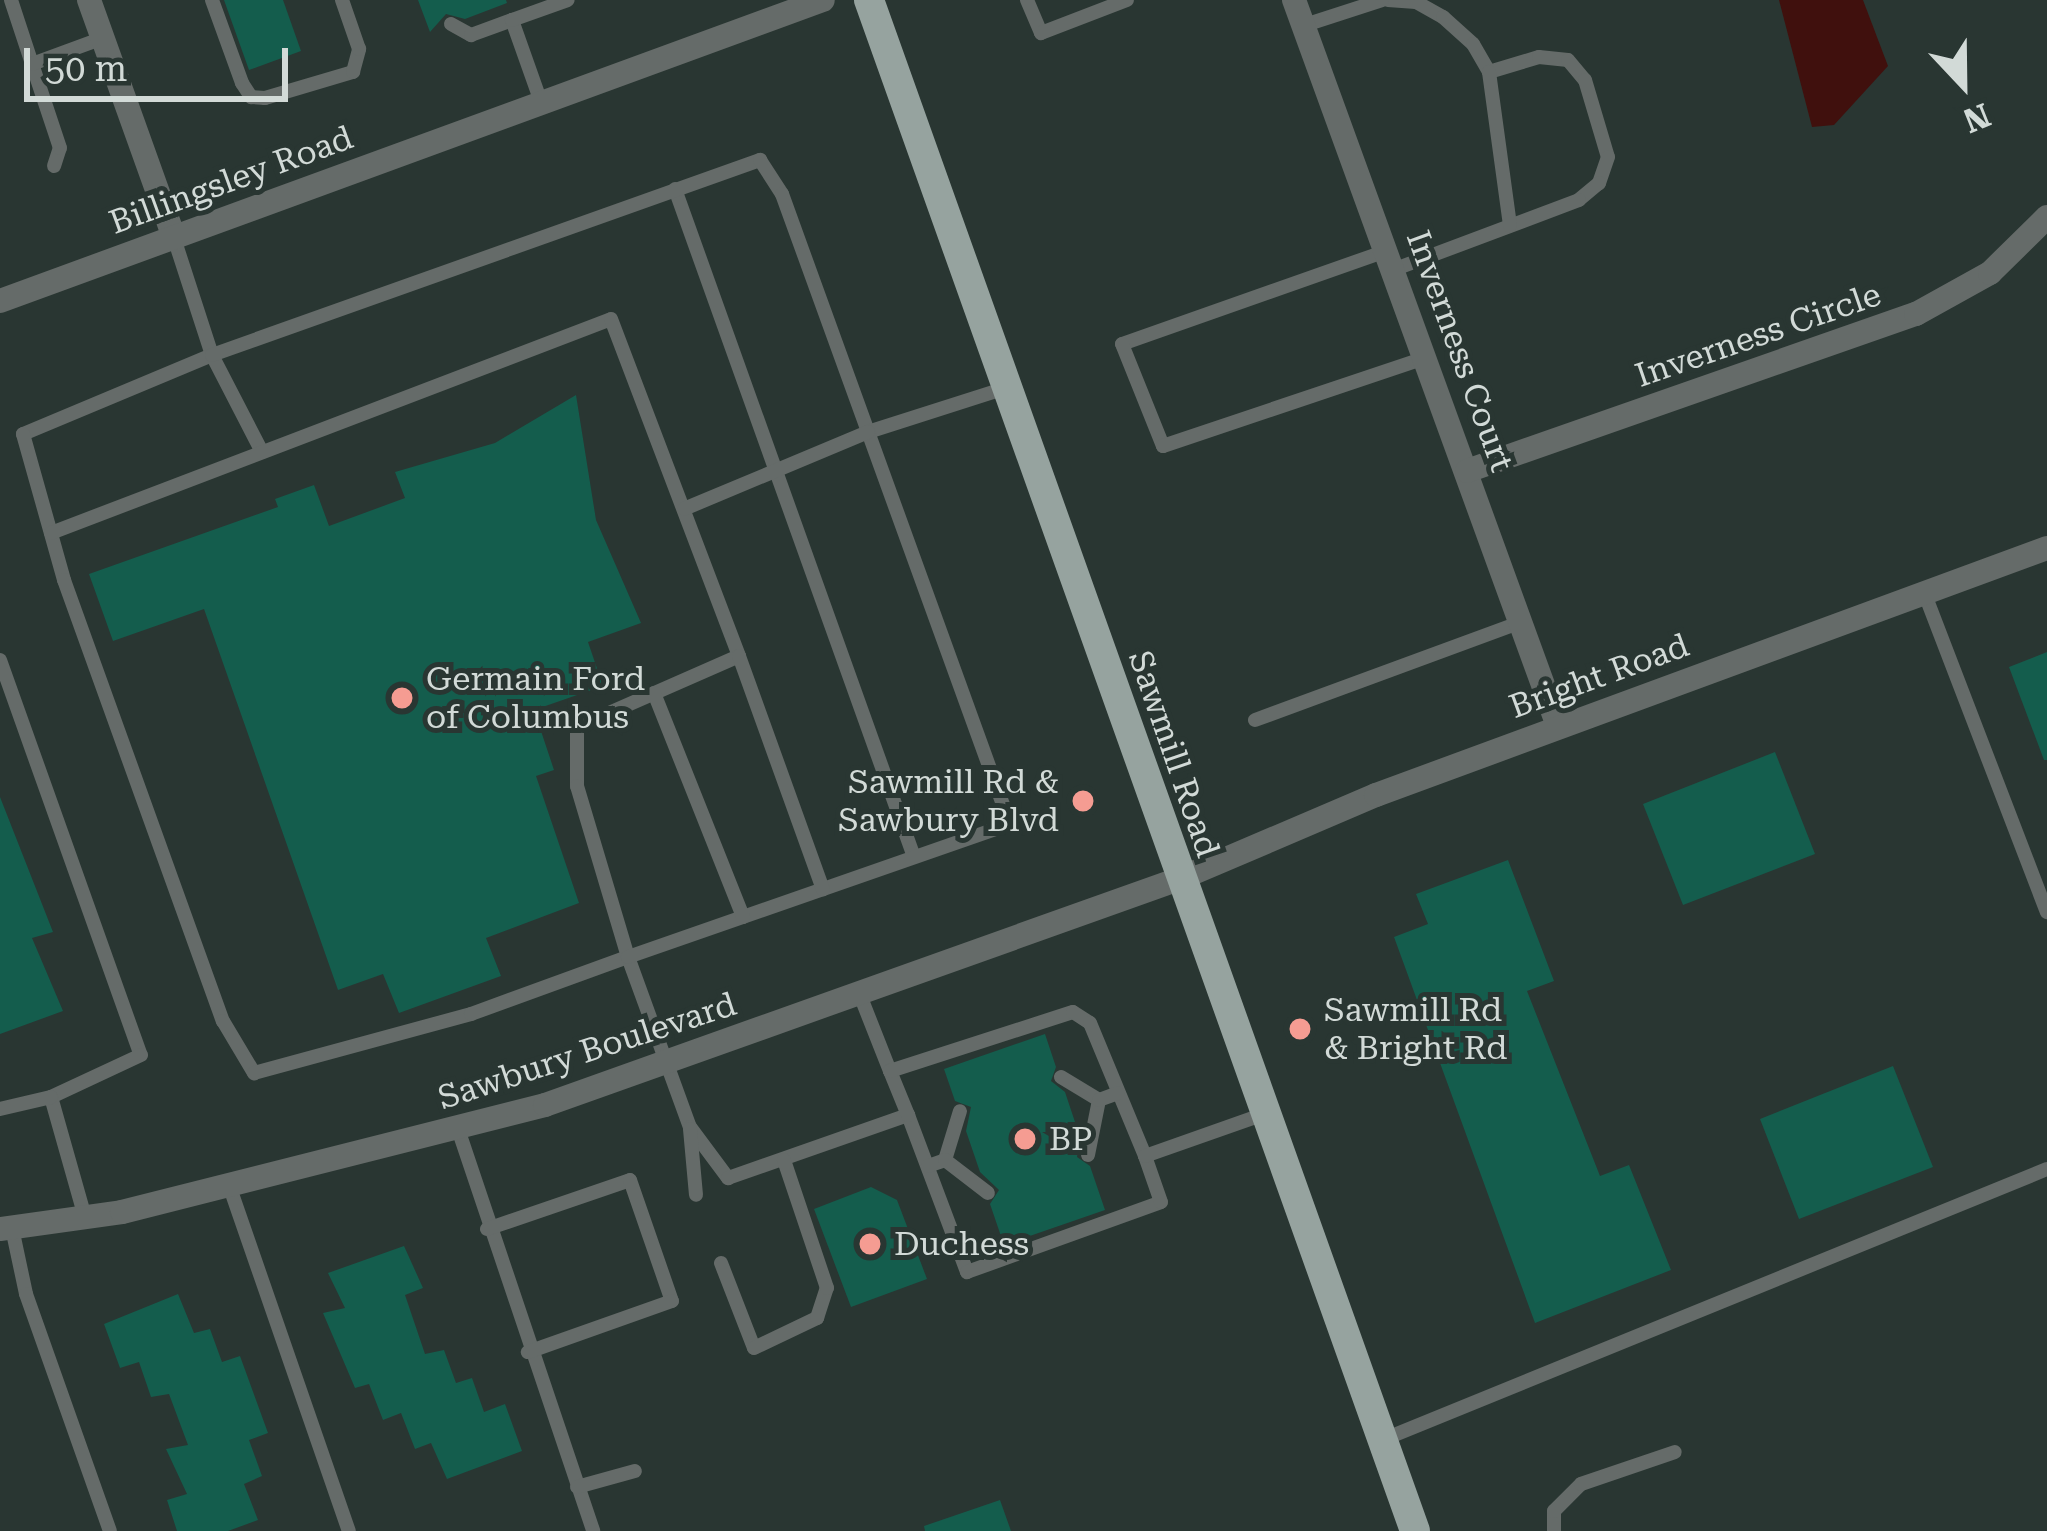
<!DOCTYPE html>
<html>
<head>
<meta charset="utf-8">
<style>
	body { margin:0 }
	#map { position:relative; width:2047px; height:1531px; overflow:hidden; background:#293632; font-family:"Roboto Serif",serif }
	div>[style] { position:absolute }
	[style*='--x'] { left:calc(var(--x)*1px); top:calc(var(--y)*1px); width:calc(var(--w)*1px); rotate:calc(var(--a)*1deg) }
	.water>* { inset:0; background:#40100d }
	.building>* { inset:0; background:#145d4d }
	.service>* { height:14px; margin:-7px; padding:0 7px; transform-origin:7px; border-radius:7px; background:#656b69 }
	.minor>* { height:24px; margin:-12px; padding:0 12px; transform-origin:12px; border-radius:12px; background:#656b69 }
	.tertiary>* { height:24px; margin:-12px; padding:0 12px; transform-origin:12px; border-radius:12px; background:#656b69 }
	.primary>* { height:30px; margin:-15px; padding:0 15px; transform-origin:15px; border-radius:15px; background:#96a39f }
	.dots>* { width:33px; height:33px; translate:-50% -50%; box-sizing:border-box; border:6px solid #293632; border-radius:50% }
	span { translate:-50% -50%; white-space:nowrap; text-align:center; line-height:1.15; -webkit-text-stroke:10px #293632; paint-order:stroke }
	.street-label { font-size:33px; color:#d2dad7 }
	.poi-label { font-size:33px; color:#d2dad7 }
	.left { translate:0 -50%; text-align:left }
	.right { translate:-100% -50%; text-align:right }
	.north { position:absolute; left:1903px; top:24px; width:120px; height:120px; -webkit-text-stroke:9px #293632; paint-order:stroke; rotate:158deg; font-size:33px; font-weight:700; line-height:48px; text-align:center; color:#d2dad7 }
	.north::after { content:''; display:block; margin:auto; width:42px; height:54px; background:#d2dad7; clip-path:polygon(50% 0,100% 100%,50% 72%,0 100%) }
	.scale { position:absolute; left:24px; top:48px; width:264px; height:54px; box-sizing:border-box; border:6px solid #d2dad7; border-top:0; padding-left:15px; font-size:36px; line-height:42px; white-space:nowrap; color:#d2dad7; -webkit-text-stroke:9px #293632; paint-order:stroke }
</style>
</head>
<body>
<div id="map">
	<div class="water">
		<div style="clip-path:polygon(1779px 0,1863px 0,1888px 66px,1834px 125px,1812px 127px)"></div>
	</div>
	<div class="building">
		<div style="clip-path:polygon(224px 0,283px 0,301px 51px,249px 70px)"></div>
		<div style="clip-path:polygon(418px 0,506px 0,507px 3px,465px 19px,446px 14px,430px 32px)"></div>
		<div style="clip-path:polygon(576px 395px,596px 520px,641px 623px,588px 642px,603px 686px,534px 710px,554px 770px,536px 776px,579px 903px,486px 938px,501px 976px,399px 1013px,383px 974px,338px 990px,204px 609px,113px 641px,89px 574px,278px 507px,275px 499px,314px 485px,329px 526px,405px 498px,395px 472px,495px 443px)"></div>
		<div style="clip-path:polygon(2047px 652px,2047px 760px,2044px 760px,2009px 667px)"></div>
		<div style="clip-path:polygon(1775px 752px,1815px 854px,1683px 905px,1643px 804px)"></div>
		<div style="clip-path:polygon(0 797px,53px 932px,32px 938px,63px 1011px,0 1034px)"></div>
		<div style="clip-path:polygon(1508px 860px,1554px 981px,1527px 991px,1600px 1176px,1629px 1165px,1671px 1270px,1535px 1323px,1394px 937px,1428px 924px,1416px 894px)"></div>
		<div style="clip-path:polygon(1045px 1034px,1056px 1067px,1051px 1081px,1065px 1092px,1080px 1137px,1077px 1157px,1090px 1166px,1105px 1210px,1004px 1245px,990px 1204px,999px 1190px,980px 1172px,966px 1131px,971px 1107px,955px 1101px,944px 1069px)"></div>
		<div style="clip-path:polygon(1893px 1066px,1933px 1167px,1799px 1219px,1760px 1119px)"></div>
		<div style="clip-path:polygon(871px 1187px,897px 1200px,927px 1279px,851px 1307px,814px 1209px)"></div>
		<div style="clip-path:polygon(404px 1246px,423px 1288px,405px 1295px,425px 1354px,444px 1350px,456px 1383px,472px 1378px,484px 1412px,505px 1404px,522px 1451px,447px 1479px,431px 1443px,415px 1449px,401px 1413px,383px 1420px,369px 1384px,355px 1388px,323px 1313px,345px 1308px,328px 1273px)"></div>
		<div style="clip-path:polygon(178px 1294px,194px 1333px,210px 1329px,222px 1362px,240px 1356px,268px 1433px,249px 1440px,262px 1476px,244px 1484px,258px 1520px,228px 1531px,177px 1531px,167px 1500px,187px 1494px,166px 1449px,188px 1445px,169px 1394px,151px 1397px,139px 1362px,120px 1368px,104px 1324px)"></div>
		<div style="clip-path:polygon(1000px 1500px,1011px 1531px,925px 1531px,924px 1526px)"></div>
	</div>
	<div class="service">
		<div style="--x:11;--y:0;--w:67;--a:71.8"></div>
		<div style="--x:212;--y:0;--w:88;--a:70.1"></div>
		<div style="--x:242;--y:83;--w:17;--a:57"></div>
		<div style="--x:251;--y:97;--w:14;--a:4"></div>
		<div style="--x:265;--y:98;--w:92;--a:-16.5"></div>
		<div style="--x:353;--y:72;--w:24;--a:-75"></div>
		<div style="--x:359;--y:49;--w:52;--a:-109.1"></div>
		<div style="--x:1027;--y:0;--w:36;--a:67"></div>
		<div style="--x:1041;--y:33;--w:92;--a:-21"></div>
		<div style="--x:1388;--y:0;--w:28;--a:4"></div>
		<div style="--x:1416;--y:2;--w:31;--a:29"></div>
		<div style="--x:1443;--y:17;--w:40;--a:42"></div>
		<div style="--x:1473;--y:44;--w:32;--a:60"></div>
		<div style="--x:1489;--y:72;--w:52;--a:-16.7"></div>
		<div style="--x:1539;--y:57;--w:29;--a:6"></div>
		<div style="--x:1568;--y:60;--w:26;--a:50"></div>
		<div style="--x:1585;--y:80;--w:80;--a:73.4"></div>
		<div style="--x:1608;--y:157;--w:28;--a:109"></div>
		<div style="--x:1599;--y:183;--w:26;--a:140"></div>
		<div style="--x:1579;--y:200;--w:197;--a:159.4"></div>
		<div style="--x:451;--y:24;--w:23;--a:29"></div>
		<div style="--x:471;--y:35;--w:44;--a:-20.1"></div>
		<div style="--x:1305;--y:25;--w:81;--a:-18"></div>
		<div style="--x:1489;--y:72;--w:155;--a:82.2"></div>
		<div style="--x:541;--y:102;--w:87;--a:-109.5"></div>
		<div style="--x:512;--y:20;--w:59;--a:-19.7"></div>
		<div style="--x:54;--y:166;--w:19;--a:-72"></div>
		<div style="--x:60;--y:148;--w:89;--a:-108.4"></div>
		<div style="--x:32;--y:64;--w:76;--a:-20.1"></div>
		<div style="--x:675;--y:189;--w:709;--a:70.31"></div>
		<div style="--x:173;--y:235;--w:126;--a:72"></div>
		<div style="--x:212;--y:355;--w:205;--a:157.3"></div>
		<div style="--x:23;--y:434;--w:152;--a:74.3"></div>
		<div style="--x:64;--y:580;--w:469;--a:70.2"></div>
		<div style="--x:223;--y:1021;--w:61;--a:59.2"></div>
		<div style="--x:254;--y:1073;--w:225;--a:-15.2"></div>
		<div style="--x:471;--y:1014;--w:167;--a:-20"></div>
		<div style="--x:628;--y:957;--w:181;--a:70"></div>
		<div style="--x:690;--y:1127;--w:64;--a:53.3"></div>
		<div style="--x:728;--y:1178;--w:191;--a:-19.3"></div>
		<div style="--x:908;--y:1115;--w:168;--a:69.4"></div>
		<div style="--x:967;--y:1272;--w:206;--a:-19.8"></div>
		<div style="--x:1161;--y:1202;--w:49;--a:-109.2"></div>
		<div style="--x:1389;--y:250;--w:283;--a:160.6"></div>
		<div style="--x:1122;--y:344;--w:110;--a:68.1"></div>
		<div style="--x:1163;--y:446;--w:279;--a:-18.6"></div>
		<div style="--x:262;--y:452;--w:109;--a:-117.3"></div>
		<div style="--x:212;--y:355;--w:582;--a:-19.59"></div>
		<div style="--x:760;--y:160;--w:40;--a:57.1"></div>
		<div style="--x:782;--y:194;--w:253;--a:70.1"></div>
		<div style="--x:868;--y:432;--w:145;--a:-17.7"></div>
		<div style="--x:51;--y:533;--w:599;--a:-20.91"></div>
		<div style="--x:611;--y:319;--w:360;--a:69.2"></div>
		<div style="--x:739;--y:656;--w:177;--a:156.3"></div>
		<div style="--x:577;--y:727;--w:59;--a:90"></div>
		<div style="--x:577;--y:786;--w:178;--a:73.4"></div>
		<div style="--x:628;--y:957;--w:404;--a:-19.2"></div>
		<div style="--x:1010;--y:824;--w:417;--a:-109.9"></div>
		<div style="--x:868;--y:432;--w:199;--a:157.3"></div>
		<div style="--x:1924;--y:592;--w:343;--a:69"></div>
		<div style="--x:739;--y:656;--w:248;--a:70.2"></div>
		<div style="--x:0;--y:660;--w:419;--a:70.4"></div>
		<div style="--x:141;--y:1055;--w:99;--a:155"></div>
		<div style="--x:51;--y:1097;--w:125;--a:74.2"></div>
		<div style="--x:654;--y:693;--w:241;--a:68.3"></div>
		<div style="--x:1255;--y:720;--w:283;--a:-20.2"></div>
		<div style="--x:860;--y:995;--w:82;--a:68.5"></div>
		<div style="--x:1061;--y:1077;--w:44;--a:31.2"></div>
		<div style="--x:0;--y:1109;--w:52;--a:-13.2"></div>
		<div style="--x:908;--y:1115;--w:48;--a:-112.2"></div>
		<div style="--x:890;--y:1071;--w:192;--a:-17.9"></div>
		<div style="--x:1073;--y:1012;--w:20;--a:33"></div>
		<div style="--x:1090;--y:1023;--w:144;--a:67.5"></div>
		<div style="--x:1145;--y:1156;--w:126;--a:-19.4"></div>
		<div style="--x:458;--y:1129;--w:424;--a:71.4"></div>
		<div style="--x:690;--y:1129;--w:66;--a:84.8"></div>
		<div style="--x:1088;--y:1155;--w:56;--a:-78.7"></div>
		<div style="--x:1099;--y:1100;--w:20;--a:-20"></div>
		<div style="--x:945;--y:1160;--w:51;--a:-73"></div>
		<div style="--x:928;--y:1166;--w:18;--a:-19"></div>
		<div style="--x:945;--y:1160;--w:54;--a:37.5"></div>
		<div style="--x:229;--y:1185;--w:366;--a:70.9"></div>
		<div style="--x:12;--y:1228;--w:67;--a:78"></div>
		<div style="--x:26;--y:1294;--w:251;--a:70.5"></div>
		<div style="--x:487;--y:1229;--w:151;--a:-18.9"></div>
		<div style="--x:630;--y:1180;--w:128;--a:70.9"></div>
		<div style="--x:672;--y:1301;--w:153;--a:160.5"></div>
		<div style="--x:721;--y:1263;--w:91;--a:68.8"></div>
		<div style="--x:754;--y:1348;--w:70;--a:-25.5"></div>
		<div style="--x:817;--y:1318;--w:32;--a:-72"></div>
		<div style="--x:827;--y:1288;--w:135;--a:-108.6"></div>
		<div style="--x:1382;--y:1440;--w:718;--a:-22.17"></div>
		<div style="--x:577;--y:1487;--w:60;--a:-15.4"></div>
		<div style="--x:1554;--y:1531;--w:20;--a:-90"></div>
		<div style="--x:1554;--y:1511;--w:38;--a:-45"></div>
		<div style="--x:1581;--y:1484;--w:99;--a:-18.8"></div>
	</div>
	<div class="minor">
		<div style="--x:89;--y:0;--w:250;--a:70.3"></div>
		<div style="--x:1294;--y:0;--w:773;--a:70.02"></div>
		<div style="--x:1467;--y:471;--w:476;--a:-19.3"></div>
		<div style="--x:1916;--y:314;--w:85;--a:-29"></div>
		<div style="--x:1990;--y:273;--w:80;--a:-44.5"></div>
		<div style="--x:0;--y:1229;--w:123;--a:-7.9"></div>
		<div style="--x:122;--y:1212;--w:436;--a:-14.2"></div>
		<div style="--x:545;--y:1105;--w:673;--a:-19.62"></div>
		<div style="--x:1179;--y:879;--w:214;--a:-23.1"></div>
		<div style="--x:1376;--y:795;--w:715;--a:-20.21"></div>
	</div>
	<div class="tertiary">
		<div style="--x:0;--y:301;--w:876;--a:-20.09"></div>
	</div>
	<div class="primary">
		<div style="--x:869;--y:0;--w:1625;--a:70.37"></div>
	</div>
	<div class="dots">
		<div style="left:402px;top:698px;background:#f59c92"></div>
		<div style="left:1083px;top:801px;background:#f59c92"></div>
		<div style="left:1300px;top:1029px;background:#f59c92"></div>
		<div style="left:1025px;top:1139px;background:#f59c92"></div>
		<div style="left:870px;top:1244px;background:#f59c92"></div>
	</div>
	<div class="street-label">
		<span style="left:231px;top:180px;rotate:-20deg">Billingsley Road</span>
		<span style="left:1758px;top:335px;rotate:-19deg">Inverness Circle</span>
		<span style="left:1460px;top:351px;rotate:70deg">Inverness Court</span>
		<span style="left:1599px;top:676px;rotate:-20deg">Bright Road</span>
		<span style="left:1174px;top:754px;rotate:71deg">Sawmill Road</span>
		<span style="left:587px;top:1051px;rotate:-18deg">Sawbury Boulevard</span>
	</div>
	<div class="poi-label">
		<span class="left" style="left:426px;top:698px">Germain Ford<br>of Columbus</span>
		<span class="right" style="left:1059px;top:801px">Sawmill Rd &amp;<br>Sawbury Blvd</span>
		<span class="left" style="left:1324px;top:1029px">Sawmill Rd<br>&amp; Bright Rd</span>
		<span class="left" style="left:1049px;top:1139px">BP</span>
		<span class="left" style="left:894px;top:1244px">Duchess</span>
	</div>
	<div class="north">N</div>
	<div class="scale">50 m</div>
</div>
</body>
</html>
